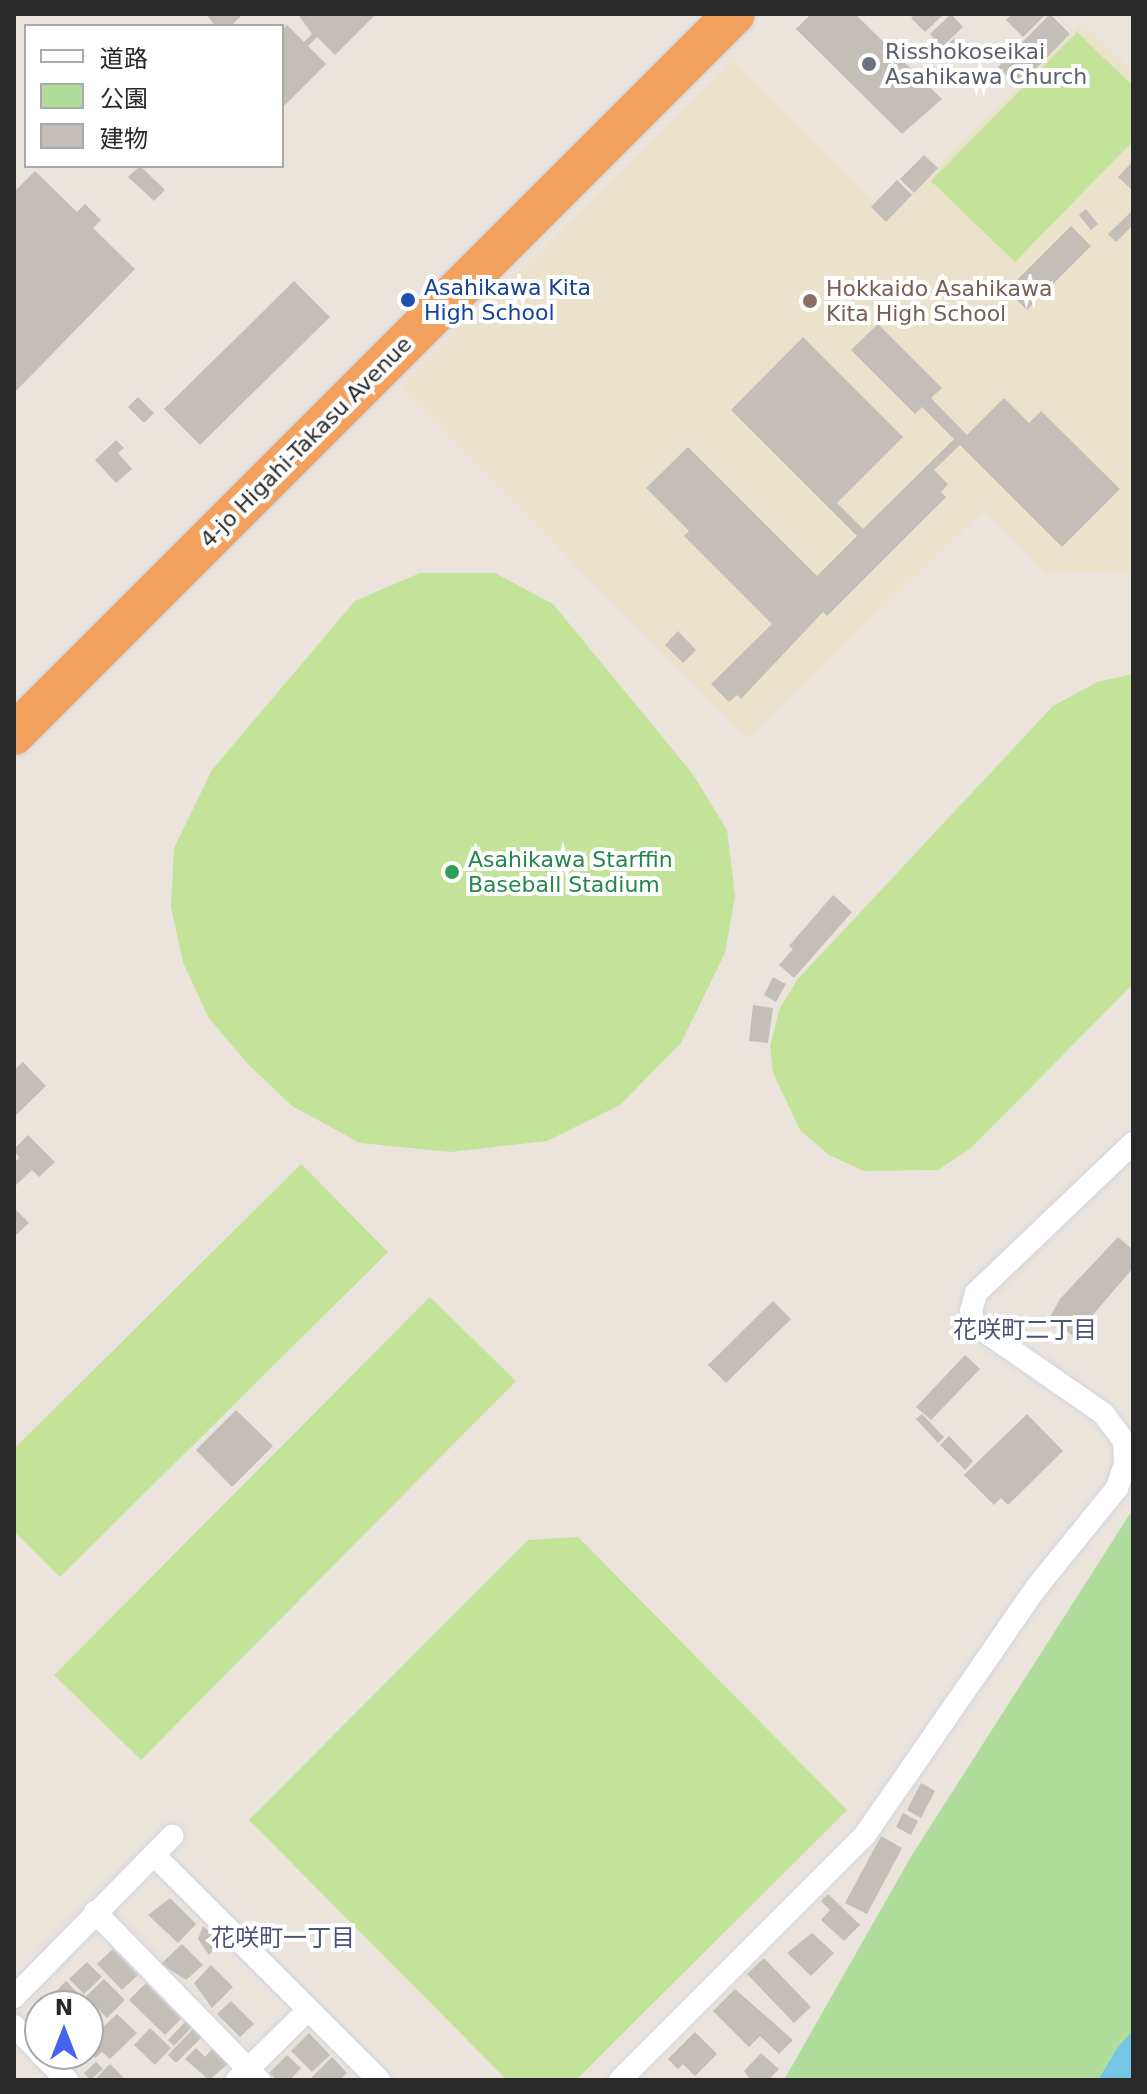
<!DOCTYPE html>
<html>
<head>
<meta charset="utf-8">
<style>
	body { margin:0 }
	#map { position:relative; width:1147px; height:2094px; overflow:hidden; background:#eae4dc; font-family:"DejaVu Sans","Noto Sans JP",sans-serif }
	div>[style] { position:absolute }
	[style*='--x'] { left:calc(var(--x)*1px); top:calc(var(--y)*1px); width:calc(var(--w)*1px); rotate:calc(var(--a)*1deg) }
	.education>* { inset:0; background:#ebe2cc }
	.green>* { inset:0; background:#b1dd9c }
	.pitch>* { inset:0; background:#c3e498 }
	.water>* { inset:0; background:#76c6e6 }
	.building>* { inset:0; background:#c3beb8 }
	.roads { filter:drop-shadow(0 0 2px #d1d4e1) drop-shadow(0 0 2px #d1d4e1) }
	.street>* { height:22px; margin:-11px; padding:0 11px; transform-origin:11px; border-radius:11px; background:#fff }
	.highway>* { height:42px; margin:-21px; padding:0 21px; transform-origin:21px; border-radius:21px; background:#f3a15f }
	.dots>* { width:22px; height:22px; translate:-50% -50%; box-sizing:border-box; border:4px solid #fff; border-radius:50% }
	span { translate:-50% -50%; white-space:nowrap; text-align:center; line-height:1.15; -webkit-text-stroke:8px #fff; paint-order:stroke }
	.worship-label { font-size:22px; color:#5b616d }
	.left { translate:0 -50%; text-align:left }
	.transit-label { font-size:22px; color:#164399 }
	.education-label { font-size:22px; color:#785e54 }
	.street-label { font-size:22px; color:#292929 }
	.leisure-label { font-size:22px; color:#27864d }
	.neighbourhood-label { font-size:24px; color:#4d5477 }
	.frame { position:absolute; inset:0; border:16px solid #292929; pointer-events:none }
	.legend { position:absolute; left:24px; top:24px; width:260px; height:144px; box-sizing:border-box; background:#fff; border:2px solid #a9a9a9; margin:0; padding:10px 14px; list-style:none; font-size:24px; color:#292929 }
	.legend li { display:flex; align-items:center; gap:16px; height:40px }
	.legend b { width:40px; border:2px solid #a9a9a9 }
	.north { position:absolute; left:24px; top:1990px; width:80px; height:80px; box-sizing:border-box; background:#fff; border:2px solid #a9a9a9; border-radius:50%; rotate:0deg; font-size:22px; font-weight:700; line-height:32px; text-align:center; color:#292929 }
	.north::after { content:''; display:block; margin:auto; width:28px; height:36px; background:#4763ed; clip-path:polygon(50% 0,100% 100%,50% 72%,0 100%) }
</style>
</head>
<body>
<div id="map">
	<div class="education">
		<div style="clip-path:polygon(1082px 23px,1133px 71px,1133px 571px,1046px 574px,984px 510px,747px 739px,400px 387px,734px 60px,888px 216px)"></div>
	</div>
	<div class="green">
		<div style="clip-path:polygon(1133px 1509px,1133px 2030px,1098px 2080px,784px 2080px,912px 1855px)"></div>
	</div>
	<div class="pitch">
		<div style="clip-path:polygon(1077px 32px,1133px 86px,1133px 141px,1015px 262px,931px 181px)"></div>
		<div style="clip-path:polygon(420px 573px,495px 573px,553px 604px,692px 773px,727px 830px,735px 896px,725px 953px,681px 1043px,620px 1105px,547px 1141px,451px 1152px,360px 1143px,292px 1106px,248px 1064px,208px 1017px,183px 962px,171px 907px,174px 848px,212px 770px,355px 601px)"></div>
		<div style="clip-path:polygon(1133px 674px,1133px 984px,971px 1148px,938px 1170px,864px 1171px,829px 1155px,800px 1130px,773px 1073px,770px 1047px,779px 1010px,797px 980px,1053px 706px,1097px 682px)"></div>
		<div style="clip-path:polygon(301px 1164px,388px 1252px,60px 1577px,14px 1531px,14px 1449px)"></div>
		<div style="clip-path:polygon(430px 1297px,516px 1381px,141px 1760px,54px 1675px)"></div>
		<div style="clip-path:polygon(578px 1537px,847px 1810px,576px 2080px,507px 2080px,249px 1820px,528px 1540px)"></div>
	</div>
	<div class="water">
		<div style="clip-path:polygon(1133px 2030px,1133px 2080px,1098px 2080px,1118px 2047px)"></div>
	</div>
	<div class="building">
		<div style="clip-path:polygon(206px 14px,243px 14px,231px 26px,215px 26px)"></div>
		<div style="clip-path:polygon(298px 14px,376px 14px,335px 55px,317px 37px,308px 46px,326px 64px,282px 108px,282px 30px,287px 25px,304px 42px,312px 34px)"></div>
		<div style="clip-path:polygon(811px 14px,855px 14px,942px 99px,902px 134px,796px 29px)"></div>
		<div style="clip-path:polygon(915px 14px,944px 14px,925px 32px,911px 18px)"></div>
		<div style="clip-path:polygon(951px 14px,963px 27px,942px 47px,930px 34px)"></div>
		<div style="clip-path:polygon(1012px 14px,1046px 14px,1023px 37px,1006px 20px)"></div>
		<div style="clip-path:polygon(1050px 14px,1070px 34px,1018px 87px,998px 67px)"></div>
		<div style="clip-path:polygon(955px 38px,964px 49px,951px 61px,941px 50px)"></div>
		<div style="clip-path:polygon(924px 155px,938px 168px,914px 193px,900px 179px)"></div>
		<div style="clip-path:polygon(1133px 161px,1133px 187px,1131px 189px,1118px 177px)"></div>
		<div style="clip-path:polygon(140px 166px,165px 190px,154px 201px,128px 177px)"></div>
		<div style="clip-path:polygon(35px 171px,77px 212px,85px 204px,101px 220px,93px 228px,135px 269px,14px 393px,14px 192px)"></div>
		<div style="clip-path:polygon(897px 180px,912px 195px,886px 222px,871px 207px)"></div>
		<div style="clip-path:polygon(1086px 209px,1098px 224px,1091px 230px,1079px 215px)"></div>
		<div style="clip-path:polygon(1133px 210px,1133px 225px,1116px 242px,1108px 234px)"></div>
		<div style="clip-path:polygon(1071px 226px,1091px 246px,1027px 310px,1007px 290px)"></div>
		<div style="clip-path:polygon(294px 281px,330px 317px,200px 445px,164px 409px)"></div>
		<div style="clip-path:polygon(878px 324px,942px 388px,931px 398px,967px 435px,1004px 398px,1029px 423px,1041px 411px,1120px 489px,1062px 547px,960px 445px,934px 470px,948px 484px,941px 492px,946px 497px,827px 616px,823px 612px,741px 699px,737px 695px,729px 702px,711px 684px,772px 624px,684px 536px,689px 531px,646px 488px,688px 447px,817px 576px,857px 536px,731px 410px,803px 337px,903px 437px,837px 503px,863px 529px,954px 439px,922px 407px,915px 414px,851px 350px)"></div>
		<div style="clip-path:polygon(138px 397px,154px 413px,144px 423px,128px 407px)"></div>
		<div style="clip-path:polygon(116px 440px,124px 448px,118px 453px,132px 469px,116px 483px,95px 460px)"></div>
		<div style="clip-path:polygon(678px 631px,696px 650px,683px 663px,665px 645px)"></div>
		<div style="clip-path:polygon(833px 895px,852px 912px,794px 978px,779px 965px,793px 949px,789px 946px)"></div>
		<div style="clip-path:polygon(773px 977px,786px 984px,776px 1002px,764px 995px)"></div>
		<div style="clip-path:polygon(753px 1005px,773px 1008px,768px 1043px,749px 1041px)"></div>
		<div style="clip-path:polygon(23px 1062px,46px 1086px,14px 1117px,14px 1070px)"></div>
		<div style="clip-path:polygon(28px 1135px,55px 1162px,39px 1177px,32px 1170px,14px 1187px,14px 1163px,19px 1158px,14px 1149px)"></div>
		<div style="clip-path:polygon(14px 1208px,29px 1223px,14px 1237px)"></div>
		<div style="clip-path:polygon(1118px 1237px,1133px 1250px,1133px 1268px,1074px 1337px,1050px 1317px,1060px 1299px)"></div>
		<div style="clip-path:polygon(773px 1301px,791px 1319px,726px 1383px,708px 1365px)"></div>
		<div style="clip-path:polygon(965px 1355px,980px 1369px,931px 1420px,916px 1407px)"></div>
		<div style="clip-path:polygon(236px 1410px,273px 1446px,232px 1487px,196px 1450px)"></div>
		<div style="clip-path:polygon(922px 1414px,944px 1437px,938px 1443px,916px 1419px)"></div>
		<div style="clip-path:polygon(1027px 1414px,1063px 1451px,1008px 1505px,1001px 1498px,994px 1505px,964px 1475px)"></div>
		<div style="clip-path:polygon(949px 1436px,973px 1461px,965px 1470px,940px 1445px)"></div>
		<div style="clip-path:polygon(921px 1783px,935px 1791px,921px 1818px,907px 1810px)"></div>
		<div style="clip-path:polygon(903px 1813px,918px 1821px,911px 1835px,896px 1827px)"></div>
		<div style="clip-path:polygon(881px 1836px,902px 1848px,867px 1914px,845px 1903px)"></div>
		<div style="clip-path:polygon(828px 1894px,860px 1925px,844px 1941px,821px 1920px,830px 1910px,821px 1901px)"></div>
		<div style="clip-path:polygon(170px 1898px,196px 1924px,178px 1943px,148px 1915px)"></div>
		<div style="clip-path:polygon(203px 1926px,221px 1943px,209px 1955px,198px 1939px)"></div>
		<div style="clip-path:polygon(812px 1933px,834px 1953px,811px 1976px,787px 1953px)"></div>
		<div style="clip-path:polygon(182px 1944px,203px 1965px,186px 1980px,161px 1964px)"></div>
		<div style="clip-path:polygon(113px 1949px,138px 1975px,122px 1990px,97px 1964px)"></div>
		<div style="clip-path:polygon(764px 1958px,811px 2007px,794px 2023px,747px 1974px)"></div>
		<div style="clip-path:polygon(87px 1962px,102px 1977px,84px 1994px,69px 1979px)"></div>
		<div style="clip-path:polygon(211px 1965px,233px 1987px,212px 2008px,194px 1983px)"></div>
		<div style="clip-path:polygon(104px 1979px,125px 2000px,107px 2018px,86px 1996px)"></div>
		<div style="clip-path:polygon(66px 1981px,84px 1999px,77px 2006px,56px 1991px)"></div>
		<div style="clip-path:polygon(146px 1983px,181px 2019px,165px 2035px,129px 2000px)"></div>
		<div style="clip-path:polygon(735px 1989px,793px 2040px,779px 2054px,760px 2036px,749px 2047px,713px 2011px)"></div>
		<div style="clip-path:polygon(231px 2001px,254px 2024px,240px 2037px,217px 2014px)"></div>
		<div style="clip-path:polygon(117px 2014px,137px 2033px,110px 2059px,102px 2052px,95px 2058px,88px 2050px,91px 2038px)"></div>
		<div style="clip-path:polygon(186px 2021px,192px 2027px,174px 2046px,168px 2040px)"></div>
		<div style="clip-path:polygon(150px 2028px,171px 2048px,155px 2065px,134px 2045px)"></div>
		<div style="clip-path:polygon(193px 2029px,202px 2037px,176px 2063px,168px 2055px)"></div>
		<div style="clip-path:polygon(695px 2032px,717px 2054px,695px 2076px,683px 2064px,678px 2069px,668px 2059px)"></div>
		<div style="clip-path:polygon(309px 2033px,330px 2055px,312px 2072px,291px 2051px)"></div>
		<div style="clip-path:polygon(196px 2048px,205px 2057px,212px 2049px,228px 2064px,209px 2080px,185px 2059px)"></div>
		<div style="clip-path:polygon(761px 2053px,779px 2069px,769px 2080px,750px 2080px,744px 2071px)"></div>
		<div style="clip-path:polygon(287px 2055px,301px 2068px,290px 2080px,277px 2080px,269px 2073px)"></div>
		<div style="clip-path:polygon(332px 2057px,347px 2073px,340px 2080px,309px 2080px)"></div>
		<div style="clip-path:polygon(96px 2062px,103px 2069px,90px 2080px,84px 2073px)"></div>
		<div style="clip-path:polygon(110px 2064px,126px 2080px,94px 2080px)"></div>
	</div>
	<div class="roads">
		<div class="street">
			<div style="--x:154;--y:1855;--w:318;--a:45"></div>
			<div style="--x:95;--y:1912;--w:235;--a:45.7"></div>
			<div style="--x:14;--y:1997;--w:226;--a:-45.5"></div>
			<div style="--x:14;--y:2026;--w:37;--a:45"></div>
			<div style="--x:41;--y:2054;--w:37;--a:45"></div>
			<div style="--x:237;--y:2080;--w:100;--a:-44.6"></div>
			<div style="--x:620;--y:2080;--w:346;--a:-45"></div>
			<div style="--x:865;--y:1835;--w:300;--a:-55.3"></div>
			<div style="--x:1036;--y:1588;--w:129;--a:-51"></div>
			<div style="--x:1117;--y:1488;--w:25;--a:-72"></div>
			<div style="--x:1125;--y:1464;--w:23;--a:-92"></div>
			<div style="--x:1124;--y:1441;--w:34;--a:-127"></div>
			<div style="--x:1104;--y:1414;--w:158;--a:-145.3"></div>
			<div style="--x:974;--y:1324;--w:13;--a:-103"></div>
			<div style="--x:971;--y:1311;--w:19;--a:-74"></div>
			<div style="--x:976;--y:1293;--w:217;--a:-43.7"></div>
		</div>
		<div class="highway">
			<div style="--x:14;--y:734;--w:1018;--a:-45"></div>
		</div>
	</div>
	<div class="dots">
		<div style="left:869px;top:64px;background:#6b7280"></div>
		<div style="left:408px;top:300px;background:#1a4fb4"></div>
		<div style="left:810px;top:301px;background:#8d6e63"></div>
		<div style="left:452px;top:872px;background:#2e9e5b"></div>
	</div>
	<div class="worship-label">
		<span class="left" style="left:885px;top:64px">Risshokoseikai<br>Asahikawa Church</span>
	</div>
	<div class="transit-label">
		<span class="left" style="left:424px;top:300px">Asahikawa Kita<br>High School</span>
	</div>
	<div class="education-label">
		<span class="left" style="left:826px;top:301px">Hokkaido Asahikawa<br>Kita High School</span>
	</div>
	<div class="street-label">
		<span style="left:306px;top:442px;rotate:-45deg">4-jo Higahi-Takasu Avenue</span>
	</div>
	<div class="leisure-label">
		<span class="left" style="left:468px;top:872px">Asahikawa Starffin<br>Baseball Stadium</span>
	</div>
	<div class="neighbourhood-label">
		<span style="left:1025px;top:1331px">花咲町二丁目</span>
		<span style="left:283px;top:1939px">花咲町一丁目</span>
	</div>
	<div class="frame"></div>
	<ul class="legend">
	<li><b style="height:10px;background:#fff"></b>道路</li>
	<li><b style="height:22px;background:#b1dd9c"></b>公園</li>
	<li><b style="height:22px;background:#c3beb8"></b>建物</li>
	</ul>
	<div class="north">N</div>
</div>
</body>
</html>
